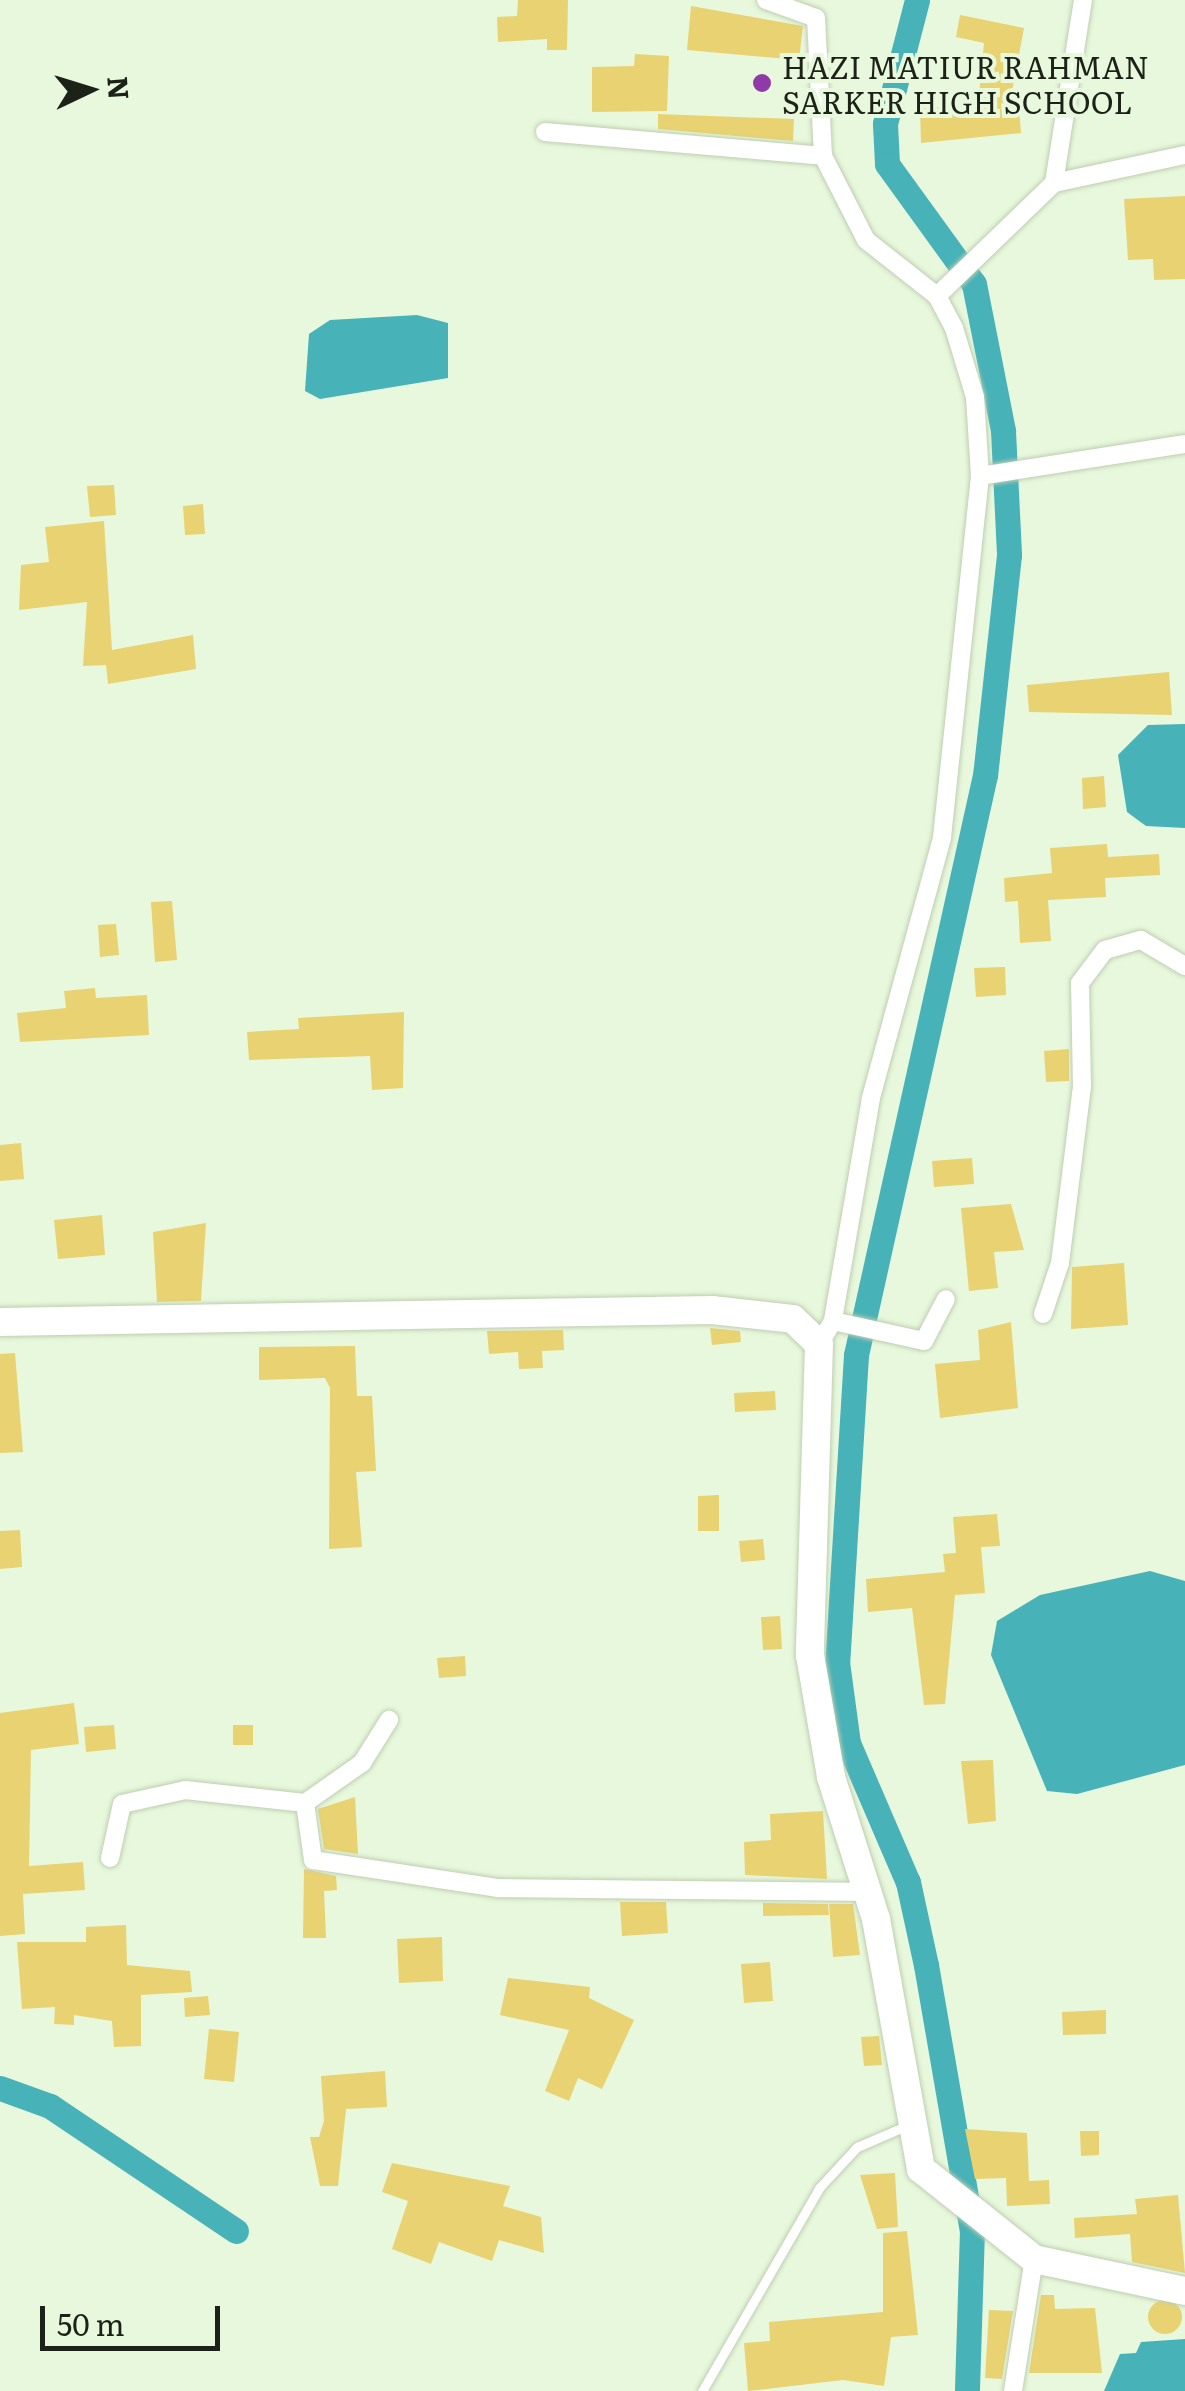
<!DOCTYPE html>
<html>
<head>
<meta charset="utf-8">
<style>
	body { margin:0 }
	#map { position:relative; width:1185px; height:2391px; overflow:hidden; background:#e8f8dc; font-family:Literata,serif }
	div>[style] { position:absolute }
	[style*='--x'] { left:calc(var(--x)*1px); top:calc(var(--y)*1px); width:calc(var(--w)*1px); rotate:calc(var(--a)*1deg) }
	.water>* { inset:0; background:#47b2b8 }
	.canal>* { height:25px; margin:-12.5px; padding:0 12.5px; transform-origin:12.5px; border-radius:12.5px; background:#47b2b8 }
	.building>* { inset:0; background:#e9d271 }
	.round { border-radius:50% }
	.roads { filter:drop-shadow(0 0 2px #beceb2) drop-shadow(0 0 2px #beceb2) }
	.service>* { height:9px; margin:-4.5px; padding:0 4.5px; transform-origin:4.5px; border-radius:4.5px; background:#fff }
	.minor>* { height:18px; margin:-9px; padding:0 9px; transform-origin:9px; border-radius:9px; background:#fff }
	.secondary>* { height:28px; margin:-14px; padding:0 14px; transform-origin:14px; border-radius:14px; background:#fff }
	.dots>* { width:28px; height:28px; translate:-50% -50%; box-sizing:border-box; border:5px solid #e8f8dc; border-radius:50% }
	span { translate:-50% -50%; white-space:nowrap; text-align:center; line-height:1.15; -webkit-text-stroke:8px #e8f8dc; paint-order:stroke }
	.poi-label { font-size:30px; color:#1d2218 }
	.left { translate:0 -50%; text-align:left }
	.north { position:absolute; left:40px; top:40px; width:100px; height:100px; -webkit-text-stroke:8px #e8f8dc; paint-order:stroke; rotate:86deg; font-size:28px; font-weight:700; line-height:40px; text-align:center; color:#1d2218 }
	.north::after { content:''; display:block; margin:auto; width:35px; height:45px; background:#1d2218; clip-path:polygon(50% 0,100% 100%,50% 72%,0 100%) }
	.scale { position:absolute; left:40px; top:2306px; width:180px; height:45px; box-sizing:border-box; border:5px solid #1d2218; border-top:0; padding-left:12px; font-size:30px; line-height:35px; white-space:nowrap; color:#1d2218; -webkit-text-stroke:8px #e8f8dc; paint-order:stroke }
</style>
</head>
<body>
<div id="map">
	<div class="water">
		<div style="clip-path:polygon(417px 315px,448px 323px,448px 378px,320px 399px,305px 391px,309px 334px,330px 320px)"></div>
		<div style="clip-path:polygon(1185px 724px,1185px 828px,1146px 826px,1127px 812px,1118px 755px,1148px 725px)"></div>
		<div style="clip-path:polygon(1150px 1571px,1185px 1581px,1185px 1765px,1077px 1794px,1047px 1791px,991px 1655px,997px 1621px,1040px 1595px)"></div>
		<div style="clip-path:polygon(1185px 2339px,1185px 2391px,1104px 2391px,1120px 2354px,1136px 2353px,1141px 2342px)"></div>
	</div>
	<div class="canal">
		<div style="--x:917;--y:0;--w:128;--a:104.5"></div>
		<div style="--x:885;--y:124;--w:40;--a:87.1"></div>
		<div style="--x:887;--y:164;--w:148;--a:54.1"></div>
		<div style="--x:974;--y:284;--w:150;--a:78.8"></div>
		<div style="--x:1003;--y:431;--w:124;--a:87.2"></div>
		<div style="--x:1009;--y:555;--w:221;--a:96.2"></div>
		<div style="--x:985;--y:775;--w:594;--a:102.54"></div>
		<div style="--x:856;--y:1355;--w:308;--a:93.5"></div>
		<div style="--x:837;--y:1662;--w:82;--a:82.3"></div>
		<div style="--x:848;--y:1743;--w:151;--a:66.7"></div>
		<div style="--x:908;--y:1882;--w:85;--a:77.8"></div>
		<div style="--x:926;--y:1965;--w:269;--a:80.2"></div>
		<div style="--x:972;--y:2230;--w:161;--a:91.8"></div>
		<div style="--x:0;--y:2088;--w:53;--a:19.8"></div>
		<div style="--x:50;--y:2106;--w:224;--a:33.9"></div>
	</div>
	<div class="building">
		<div style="clip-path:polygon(518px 0,568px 0,567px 50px,547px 50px,547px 39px,498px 42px,497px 17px,517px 16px)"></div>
		<div style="clip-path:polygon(691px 6px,803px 26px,799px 60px,687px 50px)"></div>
		<div style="clip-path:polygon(960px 15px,1024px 28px,1009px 108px,1019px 108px,1021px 133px,921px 143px,920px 108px,978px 105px,984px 43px,956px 37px)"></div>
		<div style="clip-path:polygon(635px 54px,669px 56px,667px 111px,592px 112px,592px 67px,634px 66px)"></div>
		<div style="clip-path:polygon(658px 114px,794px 119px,793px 141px,658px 129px)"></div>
		<div style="clip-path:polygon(1185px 196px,1185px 279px,1154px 280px,1153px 259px,1128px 260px,1124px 199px)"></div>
		<div style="clip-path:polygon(114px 485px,116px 515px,90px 517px,87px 486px)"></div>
		<div style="clip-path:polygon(203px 504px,205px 534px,185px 535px,183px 506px)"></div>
		<div style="clip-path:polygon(104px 521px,112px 650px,193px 635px,196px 669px,108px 684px,106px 665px,83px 666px,87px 602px,19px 610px,21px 565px,49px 562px,45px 527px)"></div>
		<div style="clip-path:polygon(1169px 672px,1172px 715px,1029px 712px,1027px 685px)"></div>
		<div style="clip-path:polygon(1104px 776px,1106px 807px,1083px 809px,1082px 778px)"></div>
		<div style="clip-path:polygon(1107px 844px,1108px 857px,1159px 854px,1160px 875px,1105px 878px,1106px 897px,1048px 900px,1051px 941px,1020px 943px,1018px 901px,1005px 902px,1004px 878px,1052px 873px,1050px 848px)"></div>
		<div style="clip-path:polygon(172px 901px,177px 960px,155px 962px,151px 902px)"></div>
		<div style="clip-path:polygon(116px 924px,119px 955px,100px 957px,98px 925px)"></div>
		<div style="clip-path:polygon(1005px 967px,1006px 995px,976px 997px,974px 968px)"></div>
		<div style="clip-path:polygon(95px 988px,96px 998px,147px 995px,149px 1035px,20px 1042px,17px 1013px,66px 1008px,64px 991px)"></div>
		<div style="clip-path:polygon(404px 1012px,403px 1088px,372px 1090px,370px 1056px,249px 1060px,247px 1032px,299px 1029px,298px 1018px)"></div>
		<div style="clip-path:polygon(1069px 1049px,1069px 1081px,1046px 1082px,1044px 1051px)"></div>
		<div style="clip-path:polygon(21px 1143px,24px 1179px,0 1181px,0 1145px)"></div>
		<div style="clip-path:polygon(972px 1158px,974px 1184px,934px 1187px,932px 1161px)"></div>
		<div style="clip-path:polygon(1011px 1204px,1024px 1250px,994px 1252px,998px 1288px,969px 1291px,961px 1208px)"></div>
		<div style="clip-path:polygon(102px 1215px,105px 1255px,58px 1259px,54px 1220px)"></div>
		<div style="clip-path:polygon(206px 1223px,201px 1301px,157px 1302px,153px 1232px)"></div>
		<div style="clip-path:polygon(1124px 1263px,1128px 1325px,1071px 1329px,1072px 1267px)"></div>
		<div style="clip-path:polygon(1011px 1322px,1018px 1408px,940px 1418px,935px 1364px,980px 1360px,978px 1330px)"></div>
		<div style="clip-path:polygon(710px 1328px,740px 1331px,741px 1342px,712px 1345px)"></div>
		<div style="clip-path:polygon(563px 1330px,564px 1350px,542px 1351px,543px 1368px,519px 1369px,518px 1352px,489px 1354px,487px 1331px)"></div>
		<div style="clip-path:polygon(355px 1346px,357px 1396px,372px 1396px,376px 1471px,356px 1472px,362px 1547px,329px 1549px,330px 1388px,325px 1378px,259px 1380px,259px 1347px)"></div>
		<div style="clip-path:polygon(15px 1353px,23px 1452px,0 1453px,0 1354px)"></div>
		<div style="clip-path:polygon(775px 1391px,776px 1410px,735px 1412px,734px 1393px)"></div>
		<div style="clip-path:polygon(719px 1495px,719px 1531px,698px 1531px,698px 1496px)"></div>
		<div style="clip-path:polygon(997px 1514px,1000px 1546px,981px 1547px,985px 1593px,955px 1595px,945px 1704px,924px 1705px,912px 1608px,868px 1612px,866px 1579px,945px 1572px,943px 1554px,956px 1553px,953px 1517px)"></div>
		<div style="clip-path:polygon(20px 1530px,22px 1567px,0 1569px,0 1531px)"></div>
		<div style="clip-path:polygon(763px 1539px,765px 1560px,741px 1562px,739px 1541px)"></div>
		<div style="clip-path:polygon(780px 1616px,782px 1649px,763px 1650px,761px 1617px)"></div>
		<div style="clip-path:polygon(465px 1656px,466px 1676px,439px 1678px,437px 1658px)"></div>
		<div style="clip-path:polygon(74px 1703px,79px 1744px,31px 1750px,29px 1866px,83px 1862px,85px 1890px,23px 1894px,25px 1934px,0 1936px,0 1713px)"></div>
		<div style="clip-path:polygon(114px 1725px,116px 1749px,86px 1752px,84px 1727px)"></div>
		<div style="clip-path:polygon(233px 1725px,253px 1725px,253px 1745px,233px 1745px)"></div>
		<div style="clip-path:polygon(993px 1760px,996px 1821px,968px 1824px,961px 1761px)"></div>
		<div style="clip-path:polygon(355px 1797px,358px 1854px,324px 1849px,318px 1809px)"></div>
		<div style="clip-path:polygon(823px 1811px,827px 1879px,745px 1875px,744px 1842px,771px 1840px,770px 1814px)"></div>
		<div style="clip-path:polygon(304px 1869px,336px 1876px,337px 1890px,324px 1891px,326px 1938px,303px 1938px)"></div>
		<div style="clip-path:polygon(620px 1902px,666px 1902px,668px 1933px,622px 1936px)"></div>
		<div style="clip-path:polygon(763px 1903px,828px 1904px,829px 1915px,763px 1916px)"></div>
		<div style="clip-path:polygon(829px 1904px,853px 1904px,860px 1955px,833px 1957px)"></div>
		<div style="clip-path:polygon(126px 1925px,127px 1965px,190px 1971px,192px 1992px,141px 1995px,141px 2046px,114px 2047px,112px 2021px,74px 2015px,74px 2025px,54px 2024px,55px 2007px,22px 2009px,17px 1942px,86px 1942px,86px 1927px)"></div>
		<div style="clip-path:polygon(442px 1937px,443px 1981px,399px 1983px,397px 1939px)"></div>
		<div style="clip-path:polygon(770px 1962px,773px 2001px,744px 2003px,741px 1964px)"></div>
		<div style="clip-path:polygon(508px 1978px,590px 1987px,589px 1998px,634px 2020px,602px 2089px,578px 2078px,569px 2101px,545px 2091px,569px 2030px,500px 2015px)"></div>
		<div style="clip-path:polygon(208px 1996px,210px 2015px,185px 2017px,184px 1998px)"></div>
		<div style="clip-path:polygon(1106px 2010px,1106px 2034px,1063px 2035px,1062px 2012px)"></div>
		<div style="clip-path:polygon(209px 2029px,239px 2032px,234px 2082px,204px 2079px)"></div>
		<div style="clip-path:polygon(879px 2036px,882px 2065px,864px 2066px,861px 2037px)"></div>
		<div style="clip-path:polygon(385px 2071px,387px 2107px,346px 2109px,338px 2186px,320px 2186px,310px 2137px,319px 2137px,324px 2121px,321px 2076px)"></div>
		<div style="clip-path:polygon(965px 2129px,1027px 2133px,1029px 2181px,1049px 2180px,1050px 2204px,1007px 2206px,1006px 2178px,975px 2179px)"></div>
		<div style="clip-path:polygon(1080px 2131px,1099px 2131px,1099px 2155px,1081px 2156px)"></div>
		<div style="clip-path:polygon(392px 2163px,510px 2186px,503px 2206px,541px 2217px,544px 2253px,499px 2240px,492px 2261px,439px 2242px,431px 2264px,392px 2249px,408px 2201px,382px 2192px)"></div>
		<div style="clip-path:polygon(895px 2173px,898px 2227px,877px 2229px,860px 2175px)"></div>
		<div style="clip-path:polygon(1178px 2195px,1185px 2273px,1132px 2262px,1130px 2234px,1075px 2238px,1074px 2218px,1137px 2214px,1135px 2199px)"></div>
		<div style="clip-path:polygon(907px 2231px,918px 2335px,891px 2337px,884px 2386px,843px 2380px,748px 2391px,744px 2343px,770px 2341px,769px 2322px,883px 2312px,883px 2233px)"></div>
		<div style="clip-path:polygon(1041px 2295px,1054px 2295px,1055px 2309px,1095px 2308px,1102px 2373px,1029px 2373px)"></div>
		<div class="round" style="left:1148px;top:2300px;width:34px;height:34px"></div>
		<div style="clip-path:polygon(989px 2310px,1013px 2311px,1002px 2379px,985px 2378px)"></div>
	</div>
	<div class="roads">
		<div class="service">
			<div style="--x:702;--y:2391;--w:234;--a:-60"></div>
			<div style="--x:819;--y:2188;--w:56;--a:-47.2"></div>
			<div style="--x:857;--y:2147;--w:56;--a:-23.3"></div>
		</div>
		<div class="minor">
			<div style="--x:766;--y:0;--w:53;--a:19.8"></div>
			<div style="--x:816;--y:18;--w:138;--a:87.1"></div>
			<div style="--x:823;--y:156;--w:94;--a:62.9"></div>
			<div style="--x:866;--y:240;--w:90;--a:38.3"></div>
			<div style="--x:937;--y:296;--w:36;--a:62"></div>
			<div style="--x:954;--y:328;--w:72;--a:73.1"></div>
			<div style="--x:975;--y:397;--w:79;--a:86.4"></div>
			<div style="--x:980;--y:476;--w:364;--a:96"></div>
			<div style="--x:942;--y:838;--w:270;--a:105.3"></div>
			<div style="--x:871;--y:1098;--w:226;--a:99.7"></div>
			<div style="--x:833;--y:1321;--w:27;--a:121"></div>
			<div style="--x:545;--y:132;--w:279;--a:4.9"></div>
			<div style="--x:1054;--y:183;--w:134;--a:-12.1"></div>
			<div style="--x:937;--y:296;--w:163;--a:-44"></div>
			<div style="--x:1054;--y:183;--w:185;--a:-81"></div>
			<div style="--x:980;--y:476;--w:207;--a:-8.9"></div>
			<div style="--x:1043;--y:1314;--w:54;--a:-71.6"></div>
			<div style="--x:1060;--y:1263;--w:177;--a:-82.9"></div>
			<div style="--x:1082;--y:1087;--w:104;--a:-91.1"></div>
			<div style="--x:1080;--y:983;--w:41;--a:-52.9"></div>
			<div style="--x:1105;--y:950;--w:37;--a:-16"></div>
			<div style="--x:1141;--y:940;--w:51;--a:30.6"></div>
			<div style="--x:833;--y:1321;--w:93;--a:12.4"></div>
			<div style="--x:924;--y:1341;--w:47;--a:-62.4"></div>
			<div style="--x:305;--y:1803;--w:70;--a:-35.1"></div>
			<div style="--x:362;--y:1763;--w:51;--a:-57.9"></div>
			<div style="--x:110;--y:1858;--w:55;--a:-77.5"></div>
			<div style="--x:122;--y:1804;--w:65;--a:-12.5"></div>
			<div style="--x:185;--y:1790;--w:121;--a:6.2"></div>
			<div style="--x:305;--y:1803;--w:58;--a:82"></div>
			<div style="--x:313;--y:1860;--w:187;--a:8.6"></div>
			<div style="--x:498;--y:1888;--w:368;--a:0.6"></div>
			<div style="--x:1013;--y:2391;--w:134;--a:-81"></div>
		</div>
		<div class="secondary">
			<div style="--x:0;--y:1322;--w:712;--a:-0.97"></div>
			<div style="--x:712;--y:1310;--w:81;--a:6.3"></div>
			<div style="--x:793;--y:1319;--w:36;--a:44"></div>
			<div style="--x:819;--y:1344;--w:311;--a:91.7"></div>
			<div style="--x:810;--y:1655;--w:124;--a:80.2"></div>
			<div style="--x:831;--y:1777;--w:149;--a:72.4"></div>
			<div style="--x:876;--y:1919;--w:254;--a:79.8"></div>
			<div style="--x:921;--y:2169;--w:144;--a:38.5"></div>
			<div style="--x:1034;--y:2259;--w:154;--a:12"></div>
		</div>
	</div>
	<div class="dots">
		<div style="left:762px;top:83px;background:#8f3aa8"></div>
	</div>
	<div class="poi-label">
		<span class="left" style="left:782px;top:83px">HAZI MATIUR RAHMAN<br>SARKER HIGH SCHOOL</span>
	</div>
	<div class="north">N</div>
	<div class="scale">50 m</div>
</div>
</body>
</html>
